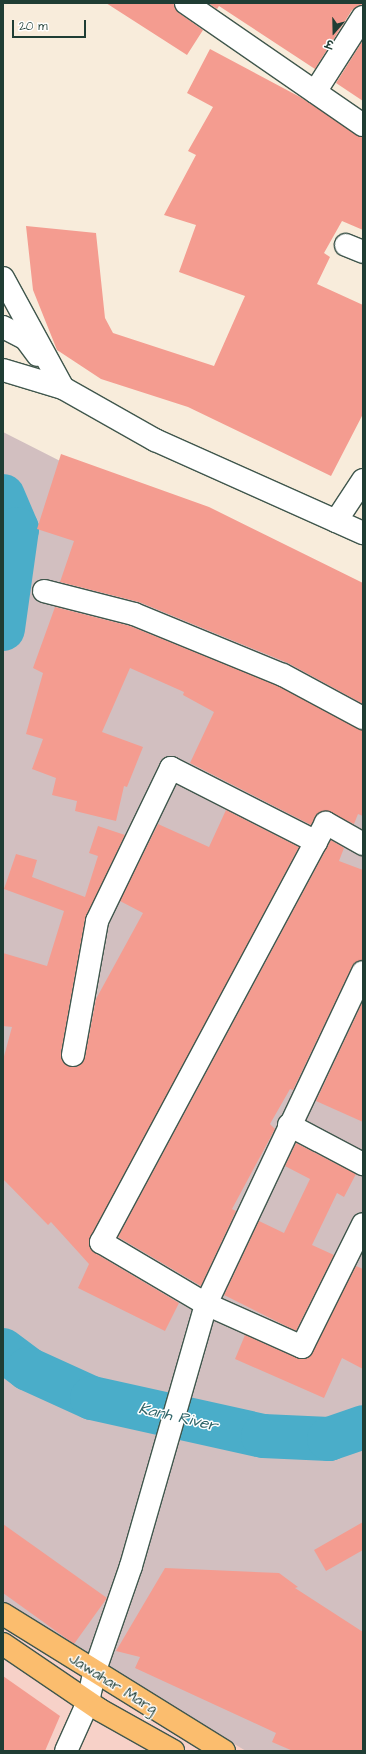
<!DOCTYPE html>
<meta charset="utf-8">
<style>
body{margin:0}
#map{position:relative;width:366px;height:1754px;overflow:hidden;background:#f8ecdb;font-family:"Architects Daughter","Playpen Sans Deva",sans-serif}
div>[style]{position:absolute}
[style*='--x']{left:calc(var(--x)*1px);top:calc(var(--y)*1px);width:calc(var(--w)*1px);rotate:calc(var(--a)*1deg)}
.built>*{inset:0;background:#f7d1c8}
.industrial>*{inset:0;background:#d2bfc0}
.river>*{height:44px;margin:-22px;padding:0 22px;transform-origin:22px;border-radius:22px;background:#4aadc9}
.building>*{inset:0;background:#f49c90}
.roads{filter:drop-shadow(1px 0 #40574d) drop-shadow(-1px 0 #40574d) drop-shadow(0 1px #40574d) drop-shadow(0 -1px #40574d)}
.minor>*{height:22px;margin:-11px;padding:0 11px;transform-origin:11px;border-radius:11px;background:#fff}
.major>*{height:22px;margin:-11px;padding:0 11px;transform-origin:11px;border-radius:11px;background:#fbbd6e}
span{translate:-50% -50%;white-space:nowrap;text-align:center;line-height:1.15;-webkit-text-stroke:3px #fff;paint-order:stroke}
.street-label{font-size:15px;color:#1f3d34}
.water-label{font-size:16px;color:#2e6468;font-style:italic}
.frame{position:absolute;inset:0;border:4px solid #1f3d34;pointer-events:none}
.north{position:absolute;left:314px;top:12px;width:40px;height:40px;-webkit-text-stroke:3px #fff;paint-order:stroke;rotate:200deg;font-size:11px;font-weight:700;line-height:16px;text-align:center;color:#1f3d34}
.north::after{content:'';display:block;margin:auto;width:14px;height:18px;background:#1f3d34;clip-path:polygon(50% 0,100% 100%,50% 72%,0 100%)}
.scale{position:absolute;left:12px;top:20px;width:74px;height:18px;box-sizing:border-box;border:2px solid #1f3d34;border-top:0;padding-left:5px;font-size:12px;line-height:14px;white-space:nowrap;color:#1f3d34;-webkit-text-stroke:3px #fff;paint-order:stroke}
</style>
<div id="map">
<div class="built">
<div style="clip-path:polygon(3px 1573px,272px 1751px,3px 1751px)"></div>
</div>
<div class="industrial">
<div style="clip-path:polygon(3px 432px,206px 535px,363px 607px,363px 1751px,246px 1751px,3px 1605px)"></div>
</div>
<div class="river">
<div style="--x:3;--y:496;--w:36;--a:67"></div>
<div style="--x:17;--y:529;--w:101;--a:98"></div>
<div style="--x:3;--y:1350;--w:31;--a:37"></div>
<div style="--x:28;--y:1369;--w:70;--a:24.4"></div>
<div style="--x:92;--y:1398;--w:175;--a:12.5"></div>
<div style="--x:263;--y:1436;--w:66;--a:2.6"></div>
<div style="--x:329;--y:1439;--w:36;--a:-19"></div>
</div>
<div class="building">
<div style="clip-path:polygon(106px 3px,174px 3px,179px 13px,203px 30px,187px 55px)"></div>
<div style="clip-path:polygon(208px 3px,363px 3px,363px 5px,352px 10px,315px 69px,219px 6px,217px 9px)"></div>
<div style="clip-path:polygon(363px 40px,363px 101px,336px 83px)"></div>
<div style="clip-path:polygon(210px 49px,300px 97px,363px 137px,363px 230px,342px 221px,324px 253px,330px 257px,317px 284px,363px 305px,363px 414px,331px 476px,188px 407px,101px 379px,57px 350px,33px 290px,26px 226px,96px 233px,105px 318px,113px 333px,214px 366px,245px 296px,179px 272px,196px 225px,164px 215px,196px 155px,188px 151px,213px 107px,187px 93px)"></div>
<div style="clip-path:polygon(61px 454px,209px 507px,363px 583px,363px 704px,288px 663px,139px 602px,60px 582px,74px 541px,37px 529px)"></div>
<div style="clip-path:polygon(55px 607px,130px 626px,278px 686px,363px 730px,363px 816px,358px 814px,354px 824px,325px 811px,319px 813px,311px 825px,190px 763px,214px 712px,183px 695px,184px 692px,130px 668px,102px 732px,143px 747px,127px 787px,124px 786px,116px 821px,75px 811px,77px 801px,52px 795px,56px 778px,32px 769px,43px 739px,26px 734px,43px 673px,33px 668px)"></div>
<div style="clip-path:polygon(226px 810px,299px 847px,89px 1242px,95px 1253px,179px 1303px,165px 1331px,78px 1288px,89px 1264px,51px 1222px,48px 1225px,3px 1179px,3px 1060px,12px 1027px,3px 1026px,3px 953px,47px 966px,64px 911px,4px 889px,16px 854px,37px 860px,32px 877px,85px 897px,98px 856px,89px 853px,98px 826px,125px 835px,85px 919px,61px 1053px,65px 1064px,77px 1067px,85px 1057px,96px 999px,143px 913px,120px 901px,158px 824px,209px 847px)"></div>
<div style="clip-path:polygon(331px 840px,344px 848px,339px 861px,363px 870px,363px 960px,352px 967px,293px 1090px,290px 1089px,270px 1124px,275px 1129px,232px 1209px,236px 1211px,201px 1286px,118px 1237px)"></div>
<div style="clip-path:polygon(363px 1001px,363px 1122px,316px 1101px)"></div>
<div style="clip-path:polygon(296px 1143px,356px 1174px,344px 1197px,337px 1193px,312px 1245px,334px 1255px,296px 1331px,224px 1295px,259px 1221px,284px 1233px,310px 1179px,285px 1166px)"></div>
<div style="clip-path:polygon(356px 1266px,363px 1269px,363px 1369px,342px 1358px,324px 1398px,235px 1359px,245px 1335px,297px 1358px,309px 1357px)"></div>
<div style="clip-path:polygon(363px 1522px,363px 1550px,326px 1571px,314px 1550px)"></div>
<div style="clip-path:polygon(3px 1524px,107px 1598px,74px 1644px,3px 1593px)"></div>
<div style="clip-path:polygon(165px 1568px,279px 1573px,298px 1587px,295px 1588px,363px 1632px,363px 1751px,293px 1751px,272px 1742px,276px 1733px,135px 1668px,140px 1657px,116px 1651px)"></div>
<div style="clip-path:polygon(3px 1676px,60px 1716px,45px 1751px,3px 1751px)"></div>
</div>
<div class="roads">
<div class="minor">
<div style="--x:186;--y:3;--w:215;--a:34.6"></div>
<div style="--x:315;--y:92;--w:89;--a:-57.4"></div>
<div style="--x:346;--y:245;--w:18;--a:22"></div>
<div style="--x:3;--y:278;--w:125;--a:61.4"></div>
<div style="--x:3;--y:327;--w:25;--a:27"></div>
<div style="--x:25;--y:338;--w:21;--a:53"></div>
<div style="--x:3;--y:370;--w:63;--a:16.7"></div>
<div style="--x:63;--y:388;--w:106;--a:29.5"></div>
<div style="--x:155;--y:440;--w:228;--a:24.1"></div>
<div style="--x:336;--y:521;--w:49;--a:-56.6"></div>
<div style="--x:44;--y:591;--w:93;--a:14.3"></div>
<div style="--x:134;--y:614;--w:161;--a:22.3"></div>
<div style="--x:283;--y:675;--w:91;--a:28.3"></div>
<div style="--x:363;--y:844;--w:43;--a:-150.4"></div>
<div style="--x:326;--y:823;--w:476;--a:118.2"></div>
<div style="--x:101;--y:1242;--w:122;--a:30.6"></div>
<div style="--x:206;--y:1304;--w:105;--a:24.1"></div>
<div style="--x:302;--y:1347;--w:137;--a:-63.6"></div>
<div style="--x:73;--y:1055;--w:136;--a:-79.8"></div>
<div style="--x:97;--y:921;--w:170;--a:-64.2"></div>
<div style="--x:171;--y:768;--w:163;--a:27"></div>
<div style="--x:289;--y:1125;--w:84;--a:27.8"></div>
<div style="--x:66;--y:1751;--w:54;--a:-65.8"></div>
<div style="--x:88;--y:1702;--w:30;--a:-78"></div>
<div style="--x:94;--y:1673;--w:113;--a:-70.9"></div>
<div style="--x:131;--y:1566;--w:273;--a:-74"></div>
<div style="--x:206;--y:1304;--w:367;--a:-64.7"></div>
</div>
<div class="major">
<div style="--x:3;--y:1614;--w:260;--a:31.8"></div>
<div style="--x:3;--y:1644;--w:117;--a:34.2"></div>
<div style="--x:100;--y:1710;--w:84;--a:29.3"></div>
</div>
</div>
<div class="street-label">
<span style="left:113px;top:1684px;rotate:32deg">Jawahar Marg</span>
</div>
<div class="water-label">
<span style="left:178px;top:1417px;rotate:13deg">Kanh River</span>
</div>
<div class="frame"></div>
<div class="north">उ</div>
<div class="scale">20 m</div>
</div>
